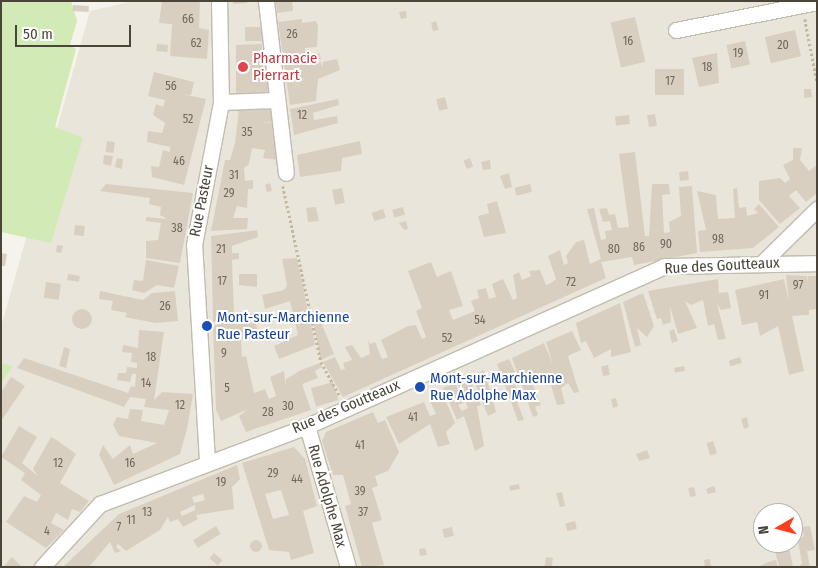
<!DOCTYPE html>
<style>
body{margin:0}
#map{position:relative;width:818px;height:568px;overflow:hidden;background:#f6f3ec;font-family:"Fira Sans Condensed",sans-serif}
div>[style]{position:absolute}
[style*='--x']{left:calc(var(--x)*1px);top:calc(var(--y)*1px);width:calc(var(--w)*1px);rotate:calc(var(--a)*1deg)}
.residential>*{inset:0;background:#eae5da}
.green>*{inset:0;background:#d2eab5}
.building>*{inset:0;background:#d8cfc1;transform-origin:0 0}
.round{border-radius:50%}
.path>*{height:2.5px;margin-top:-1.25px;transform-origin:0;background:repeating-linear-gradient(90deg,#c4b79f 0 2.5px,transparent 0 5px)}
.roads{filter:drop-shadow(1px 0 #c2bbae) drop-shadow(-1px 0 #c2bbae) drop-shadow(0 1px #c2bbae) drop-shadow(0 -1px #c2bbae)}
.minor>*{height:15px;margin:-7.5px;padding:0 7.5px;transform-origin:7.5px;border-radius:7.5px;background:#fff}
.dots>*{width:14px;height:14px;translate:-50% -50%;box-sizing:border-box;border:2px solid #fff;border-radius:50%}
span{translate:-50% -50%;white-space:nowrap;text-align:center;line-height:1.15;-webkit-text-stroke:4px #fff;paint-order:stroke}
.number-label{font-size:12px;color:#6e675b}
.number-label span{-webkit-text-stroke-width:0}
.health-label{font-size:15px;color:#be3a42}
.left{translate:0 -50%;text-align:left}
.street-label{font-size:15px;color:#4b4439}
.transit-label{font-size:15px;color:#164399}
.frame{position:absolute;inset:0;border:2px solid #4b4439;pointer-events:none}
.north{position:absolute;left:753px;top:503px;width:50px;height:50px;box-sizing:border-box;background:#fff;border:1px solid #b7b4b0;border-radius:50%;rotate:262deg;font-size:14px;font-weight:700;line-height:20px;text-align:center;color:#4b4439}
.north::after{content:'';display:block;margin:auto;width:18px;height:22px;background:#fc3f1d;clip-path:polygon(50% 0,100% 100%,50% 72%,0 100%)}
.scale{position:absolute;left:15px;top:25px;width:116px;height:22px;box-sizing:border-box;border:2px solid #4b4439;border-top:0;padding-left:6px;font-size:15px;line-height:18px;white-space:nowrap;color:#4b4439;-webkit-text-stroke:4px #fff;paint-order:stroke}
</style>
<div id="map">
<div class="residential">
<div style="clip-path:polygon(evenodd,134px 1px,817px 1px,817px 567px,1px 567px,1px 327px,90px 11px,134px 1px,763px 513px,793px 513px,793px 543px,763px 543px,763px 513px)"></div>
</div>
<div class="green">
<div style="clip-path:polygon(1px 1px,71px 1px,77px 21px,70px 45px,76px 49px,55px 127px,83px 138px,51px 243px,1px 232px)"></div>
<div style="clip-path:polygon(1px 363px,13px 366px,1px 383px)"></div>
</div>
<div class="building">
<div style="clip-path:polygon(162px 1px,200px 1px,199px 28px,209px 30px,207px 59px,170px 56px,172px 24px,159px 23px)"></div>
<div style="clip-path:polygon(233px 1px,247px 1px,247px 3px,233px 4px)"></div>
<div style="clip-path:polygon(276px 1px,292px 1px,293px 11px,277px 13px)"></div>
<div style="left:73px;top:5px;width:16px;height:6px;rotate:4deg"></div>
<div style="clip-path:polygon(406px 11px,407px 18px,401px 19px,399px 12px)"></div>
<div style="left:635px;top:17px;width:46px;height:25px;rotate:77deg"></div>
<div style="clip-path:polygon(302px 19px,302px 23px,316px 21px,318px 26px,317px 47px,305px 48px,306px 55px,319px 53px,321px 59px,308px 65px,321px 62px,322px 68px,323px 62px,337px 59px,340px 70px,318px 79px,316px 101px,290px 105px,278px 22px)"></div>
<div style="clip-path:polygon(436px 21px,439px 30px,433px 31px,431px 23px)"></div>
<div style="left:245px;top:27px;width:17px;height:14px"></div>
<div style="left:795px;top:30px;width:27px;height:31px;rotate:77deg"></div>
<div style="left:745px;top:41px;width:24px;height:19px;rotate:78deg"></div>
<div style="left:157px;top:44px;width:11px;height:7px;rotate:5deg"></div>
<div style="clip-path:polygon(262px 44px,263px 78px,268px 77px,270px 92px,236px 94px,236px 45px)"></div>
<div style="clip-path:polygon(717px 53px,719px 83px,699px 87px,692px 58px)"></div>
<div style="left:655px;top:69px;width:29px;height:26px"></div>
<div style="clip-path:polygon(154px 72px,194px 82px,191px 95px,182px 94px,206px 99px,184px 185px,152px 177px,151px 166px,159px 167px,163px 150px,170px 152px,170px 147px,147px 142px,148px 131px,162px 133px,165px 123px,153px 115px,156px 104px,163px 107px,165px 100px,148px 96px)"></div>
<div style="clip-path:polygon(804px 89px,811px 89px,812px 97px,804px 98px)"></div>
<div style="left:445px;top:97px;width:12px;height:9px;rotate:76deg"></div>
<div style="clip-path:polygon(338px 99px,339px 105px,313px 113px,314px 120px,337px 116px,338px 123px,294px 135px,290px 109px)"></div>
<div style="clip-path:polygon(239px 109px,272px 110px,273px 121px,260px 123px,274px 122px,278px 160px,263px 158px,265px 150px,252px 148px,249px 164px,244px 168px,245px 181px,253px 180px,253px 189px,248px 189px,247px 208px,237px 206px,233px 218px,248px 218px,247px 229px,211px 231px,225px 160px,230px 160px,235px 143px)"></div>
<div style="left:655px;top:114px;width:12px;height:8px;rotate:81deg"></div>
<div style="left:629px;top:115px;width:9px;height:14px;rotate:84deg"></div>
<div style="left:107px;top:141px;width:8px;height:11px;rotate:7deg"></div>
<div style="clip-path:polygon(360px 141px,362px 154px,342px 158px,341px 171px,300px 177px,297px 155px)"></div>
<div style="clip-path:polygon(793px 148px,802px 148px,800px 160px,809px 171px,817px 165px,817px 193px,806px 202px,796px 190px,789px 196px,800px 208px,780px 224px,759px 200px,759px 181px,780px 178px,785px 183px,790px 179px,783px 165px,793px 160px)"></div>
<div style="clip-path:polygon(635px 152px,645px 236px,649px 236px,652px 184px,669px 184px,670px 194px,662px 195px,664px 233px,670px 232px,669px 222px,681px 216px,679px 187px,692px 186px,697px 253px,634px 265px,632px 257px,601px 262px,606px 278px,343px 397px,323px 362px,335px 357px,341px 370px,345px 369px,343px 363px,352px 360px,345px 347px,352px 345px,361px 358px,370px 354px,368px 340px,370px 344px,375px 342px,382px 359px,388px 357px,381px 340px,408px 326px,416px 325px,422px 339px,426px 337px,416px 311px,422px 308px,408px 271px,431px 262px,437px 277px,451px 271px,463px 306px,449px 310px,453px 320px,475px 311px,471px 301px,479px 298px,477px 290px,486px 288px,489px 299px,496px 297px,492px 284px,503px 279px,513px 300px,517px 298px,513px 275px,519px 272px,522px 280px,531px 276px,529px 271px,540px 270px,546px 285px,551px 283px,556px 279px,548px 256px,560px 250px,564px 265px,568px 263px,566px 256px,576px 242px,584px 240px,590px 264px,601px 259px,587px 209px,594px 208px,601px 240px,606px 239px,605px 231px,612px 230px,610px 221px,603px 222px,599px 209px,607px 208px,609px 215px,615px 214px,618px 228px,629px 227px,619px 154px)"></div>
<div style="clip-path:polygon(104px 155px,113px 156px,111px 166px,103px 164px)"></div>
<div style="clip-path:polygon(117px 158px,123px 159px,122px 169px,115px 167px)"></div>
<div style="left:470px;top:158px;width:9px;height:7px;rotate:69deg"></div>
<div style="clip-path:polygon(490px 160px,491px 169px,483px 170px,481px 162px)"></div>
<div style="left:688px;top:171px;width:9px;height:9px;rotate:84deg"></div>
<div style="clip-path:polygon(509px 173px,512px 187px,505px 189px,500px 176px)"></div>
<div style="clip-path:polygon(270px 183px,272px 191px,267px 192px,265px 185px)"></div>
<div style="clip-path:polygon(106px 184px,193px 193px,180px 263px,146px 258px,146px 241px,158px 240px,161px 223px,146px 221px,146px 217px,167px 219px,160px 215px,161px 207px,149px 204px,150px 198px,100px 191px)"></div>
<div style="left:530px;top:184px;width:8px;height:16px;rotate:76deg"></div>
<div style="left:342px;top:188px;width:15px;height:10px;rotate:79deg"></div>
<div style="clip-path:polygon(737px 188px,739px 208px,746px 207px,747px 216px,758px 213px,754px 209px,759px 204px,779px 227px,753px 248px,700px 252px,698px 231px,706px 230px,697px 191px,716px 195px,718px 219px,735px 218px,733px 189px)"></div>
<div style="clip-path:polygon(497px 201px,506px 233px,484px 237px,478px 216px,489px 213px,487px 204px)"></div>
<div style="clip-path:polygon(316px 207px,319px 221px,308px 222px,306px 208px)"></div>
<div style="left:403px;top:207px;width:8px;height:11px;rotate:76deg"></div>
<div style="left:383px;top:209px;width:9px;height:12px;rotate:72deg"></div>
<div style="clip-path:polygon(406px 221px,408px 229px,404px 230px,399px 223px)"></div>
<div style="left:75px;top:225px;width:10px;height:10px;rotate:6deg"></div>
<div style="clip-path:polygon(257px 230px,258px 237px,232px 246px,232px 253px,239px 253px,239px 259px,232px 260px,234px 313px,213px 322px,211px 236px)"></div>
<div style="clip-path:polygon(57px 245px,63px 246px,61px 253px,56px 252px)"></div>
<div style="clip-path:polygon(1px 253px,7px 254px,5px 266px,1px 266px)"></div>
<div style="clip-path:polygon(297px 258px,315px 345px,279px 359px,274px 346px,298px 335px,290px 301px,265px 309px,262px 295px,284px 290px,287px 285px,282px 259px)"></div>
<div style="clip-path:polygon(146px 260px,179px 266px,174px 288px,157px 285px,144px 293px,132px 290px,134px 280px,143px 281px)"></div>
<div style="left:68px;top:274px;width:12px;height:6px;rotate:9deg"></div>
<div style="clip-path:polygon(239px 274px,257px 274px,257px 287px,239px 285px)"></div>
<div style="clip-path:polygon(786px 275px,807px 276px,808px 282px,808px 276px,817px 276px,817px 309px,809px 310px,809px 315px,792px 316px,804px 371px,789px 375px,778px 326px,760px 336px,757px 322px,742px 325px,735px 290px,784px 279px,789px 302px)"></div>
<div style="clip-path:polygon(718px 279px,719px 293px,728px 292px,731px 308px,721px 310px,717px 304px,726px 339px,718px 340px,714px 324px,708px 326px,703px 300px,691px 305px,685px 301px,697px 328px,678px 334px,670px 306px,671px 322px,663px 325px,661px 318px,657px 319px,648px 291px)"></div>
<div style="left:46px;top:282px;width:15px;height:16px;rotate:8deg"></div>
<div style="clip-path:polygon(100px 291px,143px 300px,152px 293px,175px 291px,178px 321px,155px 323px,125px 317px,127px 313px,111px 310px,113px 301px,99px 299px)"></div>
<div style="clip-path:polygon(643px 293px,654px 326px,647px 337px,637px 328px,641px 345px,635px 347px,623px 302px)"></div>
<div style="clip-path:polygon(620px 303px,631px 352px,611px 357px,611px 349px,594px 358px,586px 341px,581px 343px,576px 323px)"></div>
<div class="round" style="left:72px;top:309px;width:20px;height:20px"></div>
<div style="clip-path:polygon(253px 313px,259px 334px,241px 340px,242px 357px,246px 356px,254px 393px,265px 389px,269px 399px,276px 396px,270px 377px,284px 371px,286px 387px,286px 379px,301px 370px,320px 363px,322px 367px,315px 371px,318px 378px,302px 384px,311px 410px,246px 432px,239px 416px,248px 409px,221px 421px,216px 410px,213px 326px)"></div>
<div style="clip-path:polygon(318px 315px,334px 354px,321px 360px,312px 316px)"></div>
<div style="clip-path:polygon(674px 329px,678px 341px,672px 343px,669px 331px)"></div>
<div style="clip-path:polygon(139px 330px,164px 332px,154px 400px,162px 392px,193px 394px,187px 429px,180px 454px,114px 485px,99px 455px,103px 445px,113px 459px,130px 445px,133px 454px,157px 443px,119px 436px,113px 425px,117px 417px,128px 419px,130px 409px,143px 410px,141px 421px,164px 425px,169px 410px,144px 407px,146px 399px,130px 397px,124px 407px,17px 368px,24px 358px,128px 393px,131px 386px,135px 387px,136px 374px,132px 374px,130px 382px,117px 380px,118px 373px,126px 373px,127px 367px,137px 368px,137px 363px,131px 362px,132px 353px,122px 352px,123px 345px,138px 348px)"></div>
<div style="clip-path:polygon(572px 331px,581px 350px,568px 356px,579px 392px,574px 393px,568px 383px,561px 388px,565px 404px,557px 405px,549px 379px,539px 383px,532px 371px,528px 373px,541px 405px,535px 407px,538px 415px,533px 417px,512px 358px,544px 343px,553px 365px,546px 342px)"></div>
<div style="clip-path:polygon(64px 347px,70px 349px,66px 368px,59px 366px)"></div>
<div style="left:740px;top:357px;width:6px;height:12px;rotate:72deg"></div>
<div style="clip-path:polygon(509px 359px,518px 378px,514px 381px,519px 394px,515px 396px,524px 420px,518px 421px,497px 364px)"></div>
<div style="left:608px;top:365px;width:10px;height:7px;rotate:79deg"></div>
<div style="left:684px;top:366px;width:5px;height:10px;rotate:79deg"></div>
<div style="clip-path:polygon(484px 370px,496px 412px,488px 416px,472px 376px)"></div>
<div style="clip-path:polygon(11px 377px,25px 386px,1px 421px,1px 392px)"></div>
<div style="clip-path:polygon(469px 377px,481px 405px,477px 406px,484px 446px,475px 451px,464px 416px,457px 420px,443px 388px,455px 383px,464px 403px,458px 405px,462px 411px,468px 408px,457px 382px)"></div>
<div style="left:333px;top:382px;width:19px;height:23px;rotate:74deg"></div>
<div style="clip-path:polygon(442px 392px,455px 423px,446px 432px,450px 444px,438px 447px,430px 424px,399px 444px,386px 417px,424px 402px,430px 416px,436px 414px,429px 399px)"></div>
<div style="clip-path:polygon(616px 398px,618px 406px,613px 408px,611px 399px)"></div>
<div style="clip-path:polygon(373px 412px,378px 423px,385px 420px,399px 452px,388px 471px,375px 476px,378px 486px,372px 488px,382px 520px,372px 523px,384px 565px,362px 567px,345px 506px,351px 504px,343px 475px,333px 475px,322px 441px,326px 432px)"></div>
<div style="clip-path:polygon(747px 417px,749px 427px,744px 429px,741px 419px)"></div>
<div style="clip-path:polygon(19px 426px,37px 437px,22px 463px,38px 476px,33px 469px,51px 437px,58px 441px,76px 454px,60px 483px,89px 501px,80px 512px,72px 509px,68px 520px,56px 513px,51px 523px,64px 530px,46px 548px,6px 522px,24px 496px,37px 502px,41px 495px,21px 480px,25px 473px,1px 457px)"></div>
<div style="left:713px;top:441px;width:13px;height:7px;rotate:72deg"></div>
<div style="clip-path:polygon(evenodd,294px 447px,305px 459px,317px 506px,303px 511px,314px 553px,291px 560px,289px 552px,269px 550px,242px 463px,294px 447px,281px 490px,289px 515px,273px 519px,265px 494px,281px 490px)"></div>
<div style="clip-path:polygon(647px 450px,650px 458px,639px 461px,636px 454px)"></div>
<div style="clip-path:polygon(evenodd,237px 465px,240px 479px,232px 487px,234px 509px,196px 515px,198px 519px,183px 527px,178px 519px,170px 522px,168px 517px,160px 530px,126px 551px,118px 544px,116px 547px,121px 551px,115px 553px,110px 542px,89px 567px,63px 567px,119px 514px,237px 465px,203px 494px,205px 500px,194px 503px,192px 497px,203px 494px,237px 465px,195px 505px,195px 510px,182px 516px,180px 512px,195px 505px)"></div>
<div style="left:519px;top:484px;width:5px;height:10px;rotate:79deg"></div>
<div style="clip-path:polygon(714px 486px,716px 492px,708px 494px,706px 489px)"></div>
<div style="left:694px;top:487px;width:9px;height:6px;rotate:77deg"></div>
<div style="clip-path:polygon(562px 492px,565px 506px,560px 507px,556px 493px)"></div>
<div style="left:575px;top:521px;width:8px;height:10px;rotate:76deg"></div>
<div style="left:216px;top:526px;width:9px;height:27px;rotate:58deg"></div>
<div style="clip-path:polygon(810px 526px,815px 550px,807px 551px,810px 567px,799px 567px,802px 563px,798px 541px,804px 536px,802px 527px)"></div>
<div style="left:452px;top:527px;width:9px;height:10px;rotate:77deg"></div>
<div class="round" style="left:250px;top:540px;width:12px;height:12px"></div>
<div style="clip-path:polygon(788px 543px,793px 567px,779px 566px,773px 544px)"></div>
<div style="clip-path:polygon(425px 548px,427px 555px,420px 556px,419px 549px)"></div>
<div style="left:214px;top:553px;width:11px;height:7px;rotate:41deg"></div>
<div style="clip-path:polygon(12px 557px,22px 567px,3px 567px)"></div>
<div style="left:546px;top:557px;width:7px;height:10px;rotate:8deg"></div>
<div style="clip-path:polygon(710px 559px,711px 567px,705px 567px,704px 560px)"></div>
<div style="clip-path:polygon(776px 560px,778px 567px,759px 567px,768px 562px)"></div>
</div>
<div class="path">
<div style="--x:805;--y:19;--w:64;--a:79.2"></div>
<div style="--x:283;--y:186;--w:180;--a:77.8"></div>
<div style="--x:321;--y:362;--w:39;--a:61"></div>
</div>
<div class="roads">
<div class="minor">
<div style="--x:266;--y:1;--w:173;--a:83.4"></div>
<div style="--x:676;--y:30;--w:144;--a:-11.2"></div>
<div style="--x:221;--y:102;--w:55;--a:-2.1"></div>
<div style="--x:763;--y:262;--w:76;--a:-44.5"></div>
<div style="--x:307;--y:426;--w:147;--a:73.8"></div>
<div style="--x:207;--y:461;--w:216;--a:-93.4"></div>
<div style="--x:194;--y:245;--w:146;--a:-79.3"></div>
<div style="--x:221;--y:102;--w:101;--a:-91.1"></div>
<div style="--x:42;--y:567;--w:86;--a:-47.4"></div>
<div style="--x:100;--y:504;--w:221;--a:-20.6"></div>
<div style="--x:307;--y:426;--w:391;--a:-24.1"></div>
<div style="--x:664;--y:266;--w:153;--a:-1.1"></div>
</div>
</div>
<div class="dots">
<div style="left:243px;top:67px;background:#e0444e"></div>
<div style="left:207px;top:326px;background:#1a4fb4"></div>
<div style="left:420px;top:387px;background:#1a4fb4"></div>
</div>
<div class="number-label">
<span style="left:188px;top:20px">66</span>
<span style="left:292px;top:35px">26</span>
<span style="left:628px;top:42px">16</span>
<span style="left:196px;top:44px">62</span>
<span style="left:783px;top:46px">20</span>
<span style="left:738px;top:54px">19</span>
<span style="left:707px;top:68px">18</span>
<span style="left:670px;top:82px">17</span>
<span style="left:171px;top:87px">56</span>
<span style="left:302px;top:116px">12</span>
<span style="left:188px;top:120px">52</span>
<span style="left:247px;top:133px">35</span>
<span style="left:179px;top:162px">46</span>
<span style="left:234px;top:176px">31</span>
<span style="left:229px;top:194px">29</span>
<span style="left:177px;top:229px">38</span>
<span style="left:718px;top:240px">98</span>
<span style="left:666px;top:245px">90</span>
<span style="left:639px;top:248px">86</span>
<span style="left:221px;top:250px">21</span>
<span style="left:614px;top:250px">80</span>
<span style="left:222px;top:282px">17</span>
<span style="left:571px;top:283px">72</span>
<span style="left:798px;top:286px">97</span>
<span style="left:764px;top:296px">91</span>
<span style="left:165px;top:307px">26</span>
<span style="left:480px;top:321px">54</span>
<span style="left:447px;top:339px">52</span>
<span style="left:224px;top:354px">9</span>
<span style="left:151px;top:358px">18</span>
<span style="left:146px;top:384px">14</span>
<span style="left:227px;top:389px">5</span>
<span style="left:180px;top:406px">12</span>
<span style="left:288px;top:407px">30</span>
<span style="left:268px;top:413px">28</span>
<span style="left:413px;top:418px">41</span>
<span style="left:360px;top:446px">41</span>
<span style="left:58px;top:464px">12</span>
<span style="left:130px;top:464px">16</span>
<span style="left:273px;top:474px">29</span>
<span style="left:297px;top:480px">44</span>
<span style="left:221px;top:483px">19</span>
<span style="left:360px;top:492px">39</span>
<span style="left:147px;top:513px">13</span>
<span style="left:363px;top:513px">37</span>
<span style="left:131px;top:521px">11</span>
<span style="left:119px;top:528px">7</span>
<span style="left:47px;top:532px">4</span>
</div>
<div class="health-label">
<span class="left" style="left:253px;top:67px">Pharmacie<br>Pierrart</span>
</div>
<div class="street-label">
<span style="left:202px;top:201px;rotate:-79deg">Rue Pasteur</span>
<span style="left:722px;top:266px;rotate:-3deg">Rue des Goutteaux</span>
<span style="left:346px;top:407px;rotate:-23deg">Rue des Goutteaux</span>
<span style="left:327px;top:496px;rotate:74deg">Rue Adolphe Max</span>
</div>
<div class="transit-label">
<span class="left" style="left:217px;top:326px">Mont-sur-Marchienne<br>Rue Pasteur</span>
<span class="left" style="left:430px;top:387px">Mont-sur-Marchienne<br>Rue Adolphe Max</span>
</div>
<div class="frame"></div>
<div class="north">N</div>
<div class="scale">50 m</div>
</div>
